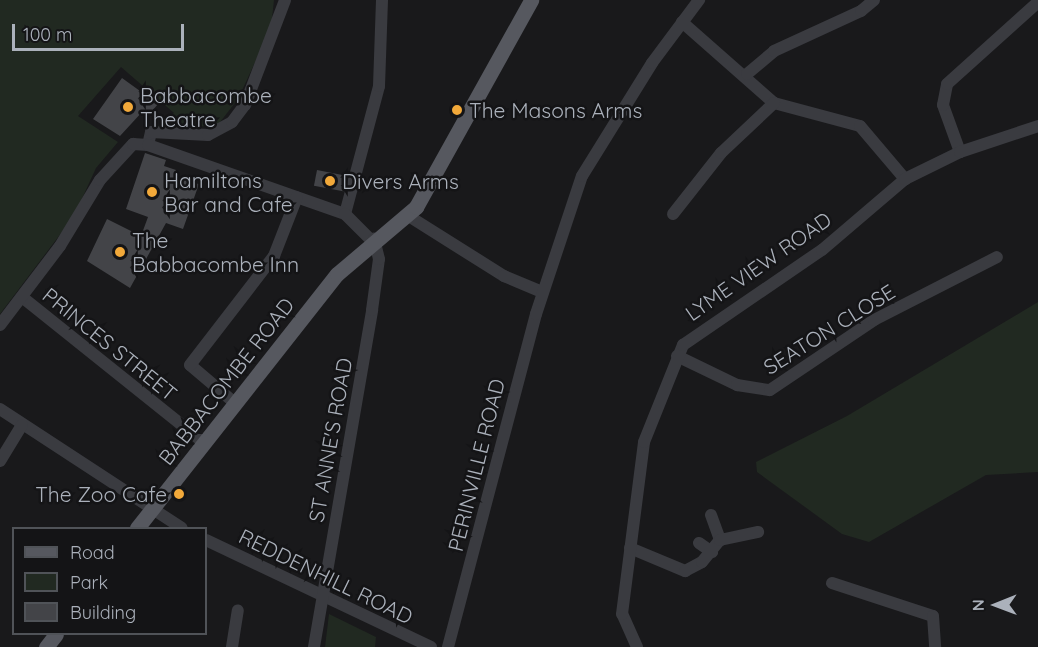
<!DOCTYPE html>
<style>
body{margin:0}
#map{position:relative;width:1038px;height:647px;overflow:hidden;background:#19191b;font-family:Quicksand,sans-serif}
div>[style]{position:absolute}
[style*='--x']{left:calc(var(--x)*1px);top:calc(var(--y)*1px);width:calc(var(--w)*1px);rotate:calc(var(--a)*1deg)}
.green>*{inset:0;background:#212921}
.building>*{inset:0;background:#434448;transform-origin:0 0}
.minor>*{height:12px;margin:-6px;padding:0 6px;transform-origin:6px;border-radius:6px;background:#3a3b40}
.major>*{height:15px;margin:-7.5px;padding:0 7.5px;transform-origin:7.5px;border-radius:7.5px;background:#56585f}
.dots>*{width:16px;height:16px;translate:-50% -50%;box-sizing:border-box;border:3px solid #141416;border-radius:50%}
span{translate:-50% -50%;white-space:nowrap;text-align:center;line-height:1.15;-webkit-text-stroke:5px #141416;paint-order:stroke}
.poi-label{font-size:21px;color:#abb1bb}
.left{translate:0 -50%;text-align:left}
.right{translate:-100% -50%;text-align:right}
.street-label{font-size:21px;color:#abb1bb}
.legend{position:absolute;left:12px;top:527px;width:195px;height:108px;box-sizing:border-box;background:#141416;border:2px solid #505358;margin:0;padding:8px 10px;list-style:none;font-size:18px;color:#abb1bb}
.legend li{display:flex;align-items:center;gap:12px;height:30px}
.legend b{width:30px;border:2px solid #505358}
.north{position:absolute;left:966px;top:575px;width:60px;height:60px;-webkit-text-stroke:4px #141416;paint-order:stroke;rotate:269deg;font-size:16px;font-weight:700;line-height:24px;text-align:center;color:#abb1bb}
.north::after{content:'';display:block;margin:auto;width:21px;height:27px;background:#abb1bb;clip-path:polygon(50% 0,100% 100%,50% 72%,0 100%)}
.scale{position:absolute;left:12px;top:24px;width:172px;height:27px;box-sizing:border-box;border:3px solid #abb1bb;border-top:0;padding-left:8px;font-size:18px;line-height:21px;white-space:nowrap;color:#abb1bb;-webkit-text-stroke:4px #141416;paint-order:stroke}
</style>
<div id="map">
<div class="green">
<div style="clip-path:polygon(0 0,274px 0,271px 28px,238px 99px,217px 126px,157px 127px,174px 113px,121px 67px,78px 116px,118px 142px,96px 168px,74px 216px,0 314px)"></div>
<div style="clip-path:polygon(1038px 302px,1038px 472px,986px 475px,869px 542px,842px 534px,757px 472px,756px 462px,847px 416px)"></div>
<div style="clip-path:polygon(329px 614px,376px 637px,375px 647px,325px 647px)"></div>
</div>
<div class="building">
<div style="clip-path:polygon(122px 78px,158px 104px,147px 117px,143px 111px,120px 136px,93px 119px)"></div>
<div style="clip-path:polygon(145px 153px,166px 160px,164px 166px,176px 170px,174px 176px,199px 184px,183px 229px,166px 223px,130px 288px,87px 261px,107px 219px,141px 236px,148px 217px,126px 209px)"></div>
<div style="left:317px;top:170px;width:31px;height:16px;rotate:11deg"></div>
</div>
<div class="minor">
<div style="--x:682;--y:22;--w:123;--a:41.4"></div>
<div style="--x:774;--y:103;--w:89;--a:15"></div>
<div style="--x:860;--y:126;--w:70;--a:49.7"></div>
<div style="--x:747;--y:74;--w:35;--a:-40"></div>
<div style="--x:774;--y:51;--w:96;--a:-24.7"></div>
<div style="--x:861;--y:11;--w:17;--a:-40"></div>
<div style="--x:148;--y:145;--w:13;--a:-77"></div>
<div style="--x:151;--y:132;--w:57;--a:3"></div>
<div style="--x:208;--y:135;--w:27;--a:-28"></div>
<div style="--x:232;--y:122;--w:21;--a:-53"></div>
<div style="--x:245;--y:105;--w:112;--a:-69.1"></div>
<div style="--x:960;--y:152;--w:50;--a:-109.9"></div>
<div style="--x:943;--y:105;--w:21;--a:-79"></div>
<div style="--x:947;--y:84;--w:122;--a:-42"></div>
<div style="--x:345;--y:214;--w:132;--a:-75.1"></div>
<div style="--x:379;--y:86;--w:86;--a:-88"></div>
<div style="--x:673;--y:214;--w:78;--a:-51.8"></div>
<div style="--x:721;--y:153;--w:73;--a:-43.3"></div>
<div style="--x:407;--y:215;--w:115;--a:32.2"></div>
<div style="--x:504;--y:276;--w:41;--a:22.8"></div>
<div style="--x:22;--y:297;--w:232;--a:38.7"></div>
<div style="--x:0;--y:325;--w:99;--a:-52.8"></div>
<div style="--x:60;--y:246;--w:77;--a:-58.8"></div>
<div style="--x:100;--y:180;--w:49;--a:-47.5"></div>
<div style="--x:133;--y:144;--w:15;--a:4"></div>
<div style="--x:148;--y:145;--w:209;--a:19.3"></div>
<div style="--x:345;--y:214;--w:38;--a:45"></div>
<div style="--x:677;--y:356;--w:67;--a:25.8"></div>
<div style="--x:737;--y:385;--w:33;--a:9"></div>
<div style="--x:770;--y:390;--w:125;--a:-33.9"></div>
<div style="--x:874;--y:320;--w:138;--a:-27.1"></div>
<div style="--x:236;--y:404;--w:60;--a:-139.7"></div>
<div style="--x:190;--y:365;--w:138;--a:-52.4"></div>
<div style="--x:274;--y:256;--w:63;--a:-68.7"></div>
<div style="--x:0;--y:409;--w:217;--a:33.2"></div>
<div style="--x:0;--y:461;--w:42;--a:-58.6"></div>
<div style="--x:711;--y:515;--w:27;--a:70"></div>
<div style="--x:206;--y:540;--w:249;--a:25.4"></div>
<div style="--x:699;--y:543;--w:16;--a:35"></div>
<div style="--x:630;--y:548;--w:60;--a:22.7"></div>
<div style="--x:685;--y:571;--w:19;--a:-28"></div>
<div style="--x:702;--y:562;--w:28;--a:-51"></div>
<div style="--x:720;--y:540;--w:39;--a:-12"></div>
<div style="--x:832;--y:583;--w:106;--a:18.1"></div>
<div style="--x:933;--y:616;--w:31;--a:86"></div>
<div style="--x:232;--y:647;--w:37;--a:-81"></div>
<div style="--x:314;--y:647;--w:342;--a:-80.2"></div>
<div style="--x:372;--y:310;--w:51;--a:-82.2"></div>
<div style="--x:379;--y:259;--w:21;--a:-104"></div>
<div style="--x:448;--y:647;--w:344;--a:-75.2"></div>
<div style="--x:536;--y:314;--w:145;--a:-71.6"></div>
<div style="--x:582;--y:176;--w:133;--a:-58.2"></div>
<div style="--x:652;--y:63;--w:79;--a:-53.3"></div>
<div style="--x:637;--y:647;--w:36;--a:-114"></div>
<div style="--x:622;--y:614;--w:173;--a:-82.7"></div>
<div style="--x:644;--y:442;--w:105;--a:-68.1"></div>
<div style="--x:683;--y:345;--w:168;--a:-34.4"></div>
<div style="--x:822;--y:250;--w:109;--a:-40.5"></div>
<div style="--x:905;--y:179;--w:61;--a:-26.1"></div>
<div style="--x:960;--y:152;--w:82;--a:-18.4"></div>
</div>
<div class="major">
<div style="--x:137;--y:528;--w:323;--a:-51.8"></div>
<div style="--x:337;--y:274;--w:104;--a:-40.3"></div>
<div style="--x:416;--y:207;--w:237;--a:-60.9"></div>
<div style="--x:46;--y:647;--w:16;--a:-52"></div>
</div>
<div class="dots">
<div style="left:128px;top:107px;background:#f2a93a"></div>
<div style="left:457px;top:110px;background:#f2a93a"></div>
<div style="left:330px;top:181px;background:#f2a93a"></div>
<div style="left:152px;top:192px;background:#f2a93a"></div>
<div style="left:120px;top:252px;background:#f2a93a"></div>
<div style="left:179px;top:494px;background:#f2a93a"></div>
</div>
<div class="poi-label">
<span class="left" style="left:140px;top:107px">Babbacombe<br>Theatre</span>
<span class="left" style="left:469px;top:110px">The Masons Arms</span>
<span class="left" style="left:164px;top:192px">Hamiltons<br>Bar and Cafe</span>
<span class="left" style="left:342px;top:181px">Divers Arms</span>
<span class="left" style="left:132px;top:252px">The<br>Babbacombe Inn</span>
<span class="right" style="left:167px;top:494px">The Zoo Cafe</span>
</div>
<div class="street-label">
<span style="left:758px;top:266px;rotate:-35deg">LYME VIEW ROAD</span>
<span style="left:829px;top:329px;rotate:-32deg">SEATON CLOSE</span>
<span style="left:110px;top:344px;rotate:39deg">PRINCES STREET</span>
<span style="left:226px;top:381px;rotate:-52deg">BABBACOMBE ROAD</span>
<span style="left:330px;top:440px;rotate:-80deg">ST ANNE'S ROAD</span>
<span style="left:476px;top:465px;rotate:-76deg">PERINVILLE ROAD</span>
<span style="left:326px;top:576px;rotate:26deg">REDDENHILL ROAD</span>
</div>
<ul class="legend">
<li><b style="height:8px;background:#56585f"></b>Road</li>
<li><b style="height:16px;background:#212921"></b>Park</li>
<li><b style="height:16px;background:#434448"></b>Building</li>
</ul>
<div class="north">N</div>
<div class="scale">100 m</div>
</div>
